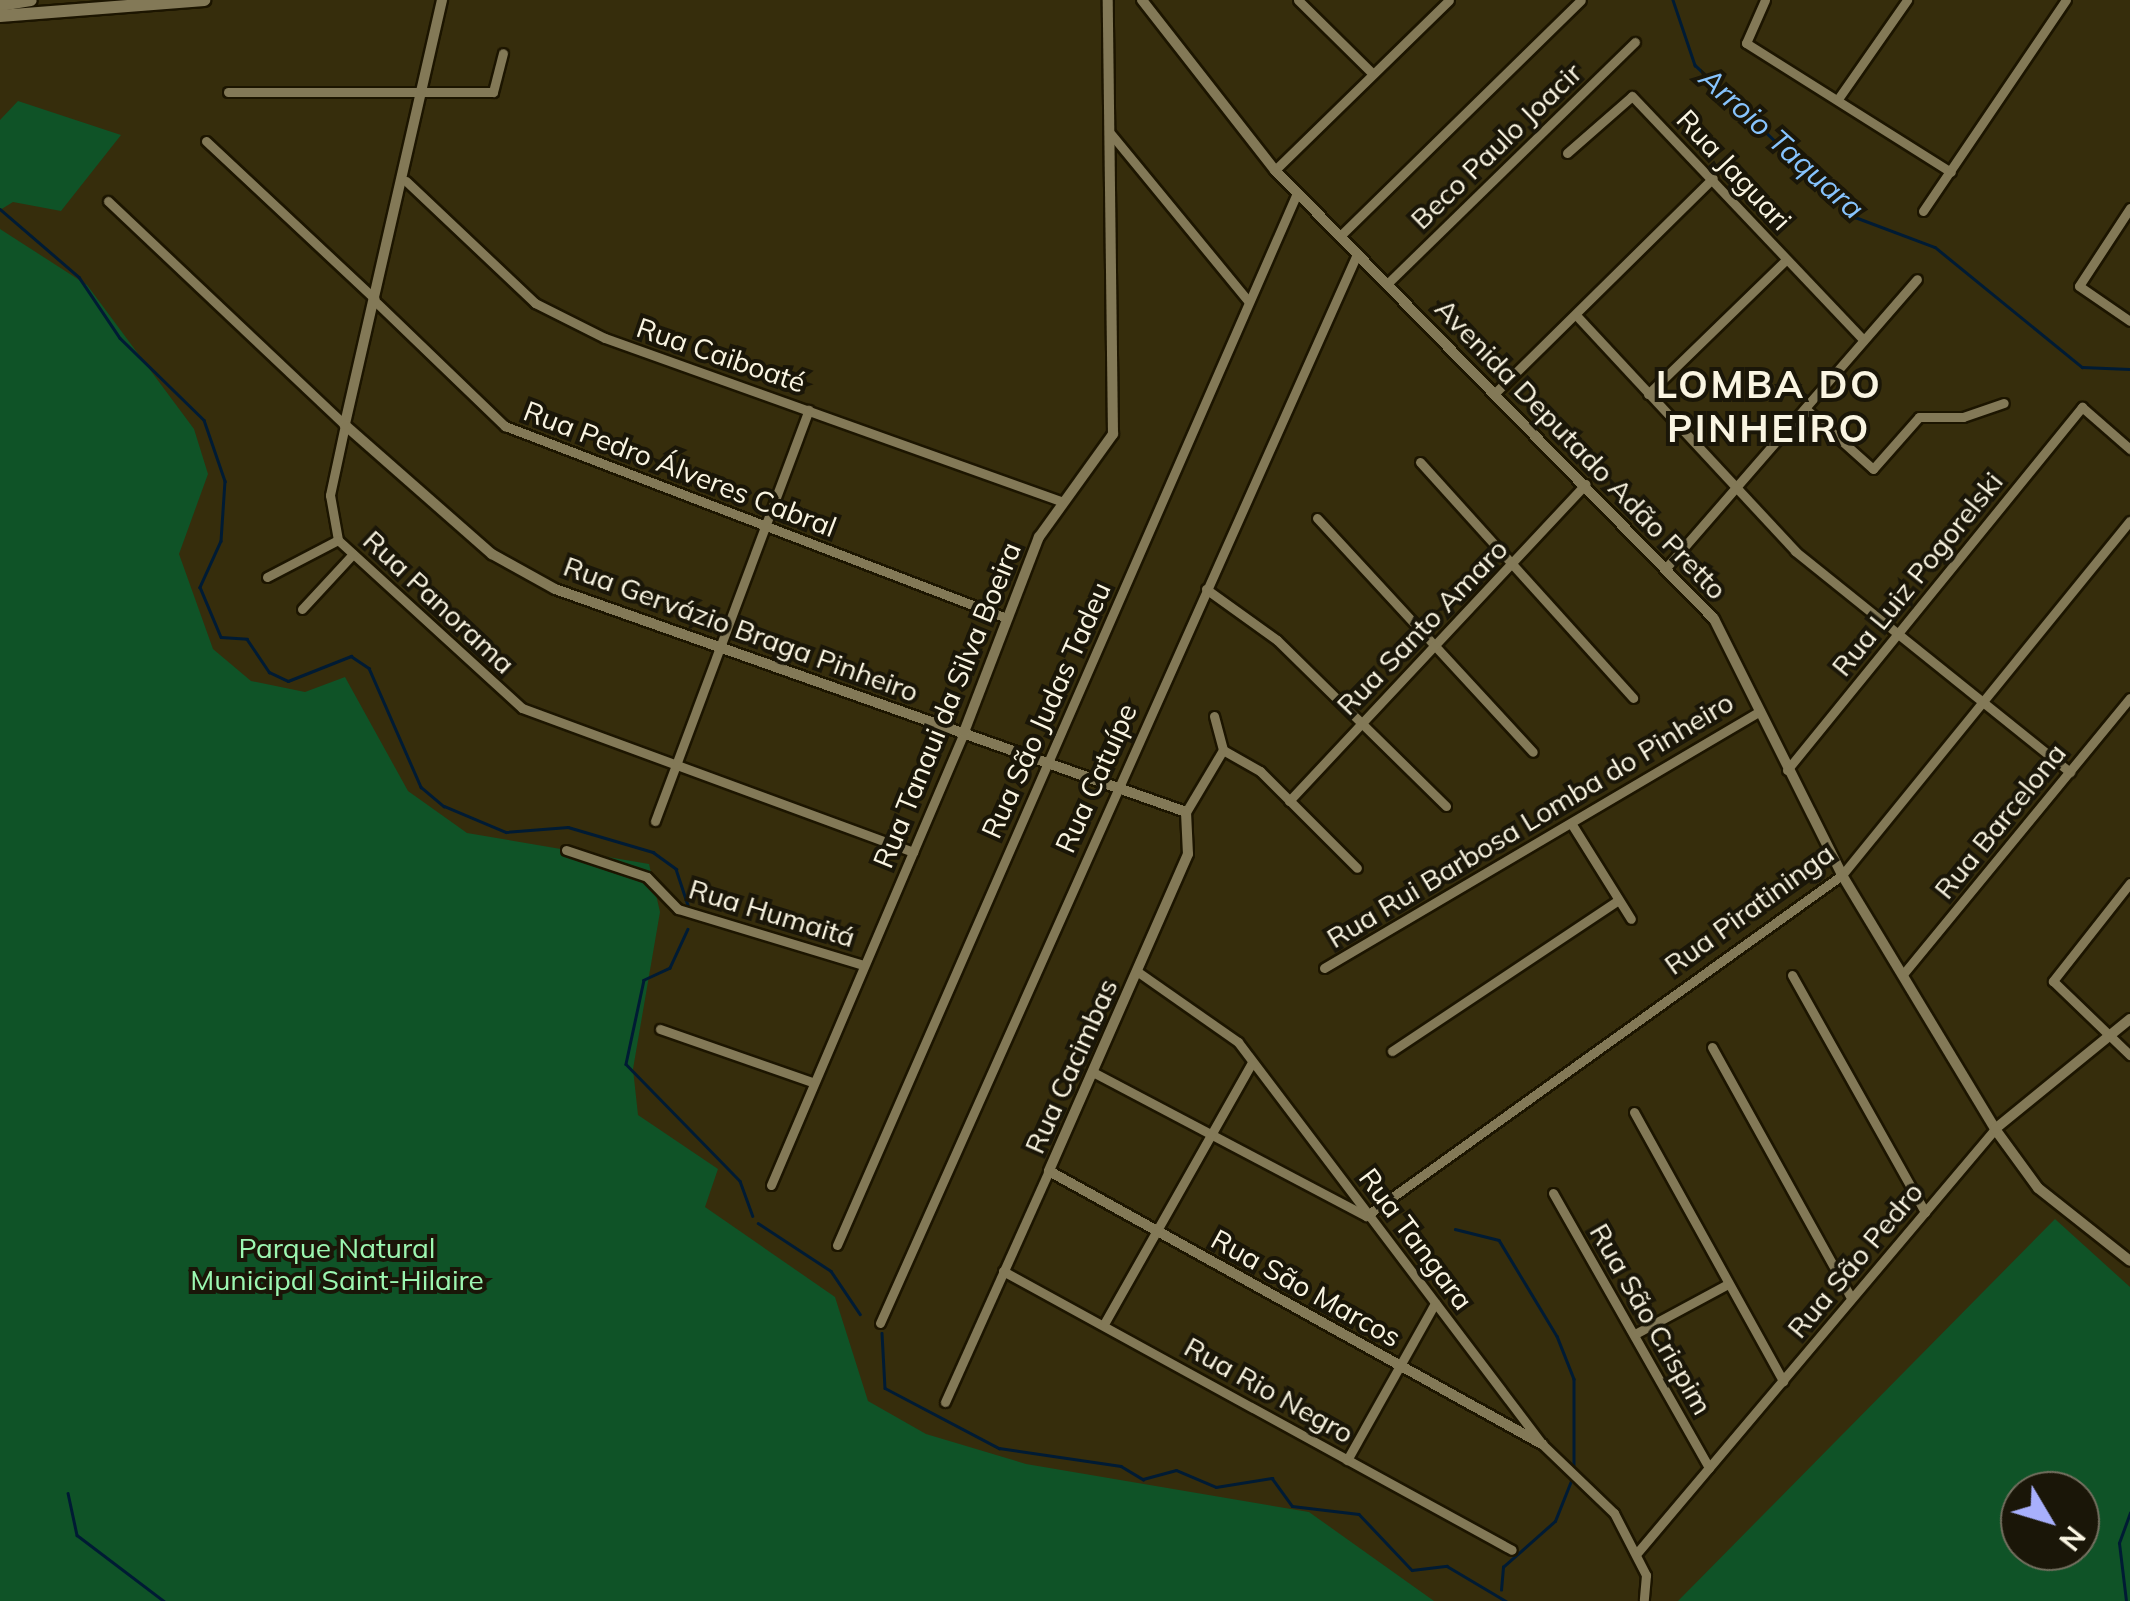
<!DOCTYPE html>
<meta charset="utf-8">
<style>
body{margin:0}
#map{position:relative;width:2130px;height:1601px;overflow:hidden;background:#362d0c;font-family:Mulish,sans-serif}
div>[style]{position:absolute}
[style*='--x']{left:calc(var(--x)*1px);top:calc(var(--y)*1px);width:calc(var(--w)*1px);rotate:calc(var(--a)*1deg)}
.green>*{inset:0;background:#0f5327}
.stream>*{height:2.5px;margin:-1.25px;padding:0 1.25px;transform-origin:1.25px;border-radius:1.25px;background:#001b34}
.roads{filter:drop-shadow(2px 0 #1c1500) drop-shadow(-2px 0 #1c1500) drop-shadow(0 2px #1c1500) drop-shadow(0 -2px #1c1500)}
.minor>*{height:9px;margin:-4.5px;padding:0 4.5px;transform-origin:4.5px;border-radius:4.5px;background:#837957}
.tertiary>*{height:10px;margin:-5px;padding:0 5px;transform-origin:5px;border-radius:5px;background:#837957}
.secondary>*{height:12px;margin:-6px;padding:0 6px;transform-origin:6px;border-radius:6px;background:#837957}
span{translate:-50% -50%;white-space:nowrap;text-align:center;line-height:1.15;-webkit-text-stroke:8px #1a1608;paint-order:stroke}
.street-label{font-size:28px;color:#faf5e2}
.park-label{font-size:28px;color:#9cf7b1}
.water-label{font-size:30px;color:#87c4fe;font-style:italic}
.district-label{font-size:38px;color:#faf5e2;font-weight:700;letter-spacing:2.5px}
.north{position:absolute;left:2000px;top:1471px;width:100px;height:100px;box-sizing:border-box;background:#1a1608;border:2px solid #746f5f;border-radius:50%;rotate:128deg;font-size:28px;font-weight:700;line-height:40px;text-align:center;color:#faf5e2}
.north::after{content:'';display:block;margin:auto;width:35px;height:45px;background:#a8b0fc;clip-path:polygon(50% 0,100% 100%,50% 72%,0 100%)}
</style>
<div id="map">
<div class="green">
<div style="clip-path:polygon(18px 101px,121px 135px,61px 211px,13px 202px,0 210px,0 120px)"></div>
<div style="clip-path:polygon(0 229px,87px 285px,194px 429px,208px 474px,179px 554px,213px 649px,251px 681px,305px 692px,345px 677px,408px 791px,467px 833px,649px 864px,660px 912px,633px 1069px,638px 1115px,718px 1169px,705px 1207px,835px 1297px,868px 1401px,926px 1434px,1026px 1464px,1309px 1512px,1434px 1601px,0 1601px)"></div>
<div style="clip-path:polygon(evenodd,2055px 1219px,2130px 1287px,2130px 1601px,1678px 1601px,2055px 1219px,2020px 1491px,2080px 1491px,2080px 1551px,2020px 1551px,2020px 1491px)"></div>
</div>
<div class="stream">
<div style="--x:1673;--y:0;--w:69;--a:71.3"></div>
<div style="--x:1695;--y:65;--w:221;--a:43.5"></div>
<div style="--x:1855;--y:217;--w:85;--a:20.6"></div>
<div style="--x:1935;--y:247;--w:190;--a:39.2"></div>
<div style="--x:2082;--y:367;--w:48;--a:2.4"></div>
<div style="--x:0;--y:209;--w:104;--a:40.7"></div>
<div style="--x:79;--y:277;--w:73;--a:56.1"></div>
<div style="--x:120;--y:338;--w:117;--a:44.3"></div>
<div style="--x:204;--y:420;--w:65;--a:71"></div>
<div style="--x:225;--y:481;--w:60;--a:93.8"></div>
<div style="--x:221;--y:541;--w:51;--a:114.5"></div>
<div style="--x:200;--y:587;--w:54;--a:67.2"></div>
<div style="--x:221;--y:637;--w:26;--a:4"></div>
<div style="--x:247;--y:639;--w:40;--a:56"></div>
<div style="--x:269;--y:672;--w:21;--a:25"></div>
<div style="--x:288;--y:681;--w:68;--a:-21.6"></div>
<div style="--x:351;--y:656;--w:22;--a:34"></div>
<div style="--x:369;--y:668;--w:130;--a:66.4"></div>
<div style="--x:421;--y:787;--w:30;--a:40"></div>
<div style="--x:444;--y:806;--w:67;--a:22.8"></div>
<div style="--x:506;--y:832;--w:62;--a:-4.6"></div>
<div style="--x:568;--y:827;--w:89;--a:16.4"></div>
<div style="--x:653;--y:852;--w:29;--a:36"></div>
<div style="--x:676;--y:869;--w:41;--a:71.6"></div>
<div style="--x:688;--y:929;--w:43;--a:114.8"></div>
<div style="--x:670;--y:968;--w:29;--a:155"></div>
<div style="--x:644;--y:980;--w:86;--a:102.1"></div>
<div style="--x:626;--y:1064;--w:163;--a:45.7"></div>
<div style="--x:740;--y:1181;--w:37;--a:70"></div>
<div style="--x:758;--y:1223;--w:87;--a:33.3"></div>
<div style="--x:831;--y:1271;--w:52;--a:56"></div>
<div style="--x:1455;--y:1229;--w:45;--a:14"></div>
<div style="--x:1499;--y:1240;--w:112;--a:58.9"></div>
<div style="--x:1557;--y:1336;--w:46;--a:68.4"></div>
<div style="--x:1574;--y:1379;--w:89;--a:90"></div>
<div style="--x:882;--y:1333;--w:55;--a:86.9"></div>
<div style="--x:885;--y:1388;--w:129;--a:27.8"></div>
<div style="--x:999;--y:1448;--w:123;--a:8.4"></div>
<div style="--x:1121;--y:1466;--w:26;--a:31"></div>
<div style="--x:1143;--y:1479;--w:34;--a:-15"></div>
<div style="--x:1176;--y:1470;--w:43;--a:23"></div>
<div style="--x:1216;--y:1487;--w:57;--a:-9.1"></div>
<div style="--x:1272;--y:1478;--w:34;--a:54"></div>
<div style="--x:1292;--y:1506;--w:67;--a:6.8"></div>
<div style="--x:1359;--y:1514;--w:77;--a:46.6"></div>
<div style="--x:1412;--y:1570;--w:35;--a:-7"></div>
<div style="--x:1447;--y:1566;--w:69;--a:30.7"></div>
<div style="--x:68;--y:1493;--w:43;--a:77.9"></div>
<div style="--x:77;--y:1535;--w:109;--a:37.2"></div>
<div style="--x:1501;--y:1590;--w:23;--a:-85"></div>
<div style="--x:1503;--y:1567;--w:69;--a:-41.5"></div>
<div style="--x:1555;--y:1521;--w:48;--a:-68.2"></div>
<div style="--x:2126;--y:1601;--w:58;--a:-96.9"></div>
<div style="--x:2119;--y:1543;--w:32;--a:-70"></div>
</div>
<div class="roads">
<div class="minor">
<div style="--x:1298;--y:0;--w:105;--a:44.6"></div>
<div style="--x:1765;--y:0;--w:47;--a:113.8"></div>
<div style="--x:1746;--y:43;--w:242;--a:32.2"></div>
<div style="--x:228;--y:92;--w:265;--a:0"></div>
<div style="--x:493;--y:92;--w:40;--a:-75.6"></div>
<div style="--x:1838;--y:99;--w:121;--a:-55.1"></div>
<div style="--x:1111;--y:134;--w:216;--a:50.6"></div>
<div style="--x:206;--y:141;--w:231;--a:43.1"></div>
<div style="--x:1567;--y:153;--w:86;--a:-41.2"></div>
<div style="--x:1632;--y:96;--w:335;--a:46.5"></div>
<div style="--x:1275;--y:170;--w:243;--a:-44.3"></div>
<div style="--x:406;--y:181;--w:178;--a:43.4"></div>
<div style="--x:535;--y:303;--w:78;--a:26.6"></div>
<div style="--x:605;--y:338;--w:486;--a:19.7"></div>
<div style="--x:108;--y:201;--w:326;--a:43.4"></div>
<div style="--x:345;--y:425;--w:72;--a:102.1"></div>
<div style="--x:330;--y:495;--w:46;--a:79.9"></div>
<div style="--x:338;--y:540;--w:249;--a:42.4"></div>
<div style="--x:522;--y:708;--w:417;--a:20.2"></div>
<div style="--x:2130;--y:208;--w:93;--a:123.2"></div>
<div style="--x:2079;--y:286;--w:62;--a:34.5"></div>
<div style="--x:1923;--y:211;--w:255;--a:-55.9"></div>
<div style="--x:1340;--y:236;--w:337;--a:-44.4"></div>
<div style="--x:1388;--y:283;--w:345;--a:-44.3"></div>
<div style="--x:377;--y:303;--w:178;--a:43.9"></div>
<div style="--x:505;--y:426;--w:534;--a:20.95"></div>
<div style="--x:1576;--y:315;--w:322;--a:47.1"></div>
<div style="--x:1795;--y:551;--w:353;--a:38.8"></div>
<div style="--x:1497;--y:391;--w:303;--a:-44.6"></div>
<div style="--x:1648;--y:394;--w:192;--a:-44.2"></div>
<div style="--x:1806;--y:409;--w:90;--a:41.8"></div>
<div style="--x:1873;--y:469;--w:69;--a:-48.5"></div>
<div style="--x:1919;--y:417;--w:44;--a:0"></div>
<div style="--x:1963;--y:417;--w:43;--a:-18.9"></div>
<div style="--x:1420;--y:462;--w:318;--a:47.9"></div>
<div style="--x:1317;--y:518;--w:318;--a:47.3"></div>
<div style="--x:1665;--y:569;--w:384;--a:-49"></div>
<div style="--x:267;--y:577;--w:80;--a:-27.5"></div>
<div style="--x:1206;--y:589;--w:87;--a:35.7"></div>
<div style="--x:1277;--y:640;--w:237;--a:44.5"></div>
<div style="--x:302;--y:609;--w:75;--a:-47.2"></div>
<div style="--x:1214;--y:716;--w:35;--a:75"></div>
<div style="--x:1223;--y:750;--w:43;--a:29.6"></div>
<div style="--x:1260;--y:771;--w:137;--a:45"></div>
<div style="--x:1787;--y:770;--w:468;--a:-50.9"></div>
<div style="--x:2082;--y:407;--w:64;--a:41.2"></div>
<div style="--x:1289;--y:801;--w:434;--a:-46.9"></div>
<div style="--x:1186;--y:812;--w:72;--a:-59.2"></div>
<div style="--x:655;--y:821;--w:439;--a:-69.5"></div>
<div style="--x:1571;--y:823;--w:113;--a:58"></div>
<div style="--x:566;--y:850;--w:85;--a:18.4"></div>
<div style="--x:647;--y:877;--w:45;--a:45.9"></div>
<div style="--x:678;--y:909;--w:194;--a:16.8"></div>
<div style="--x:2130;--y:883;--w:125;--a:128.2"></div>
<div style="--x:2053;--y:981;--w:107;--a:43.9"></div>
<div style="--x:1324;--y:968;--w:506;--a:-30.52"></div>
<div style="--x:1138;--y:972;--w:122;--a:35"></div>
<div style="--x:1238;--y:1042;--w:504;--a:52.9"></div>
<div style="--x:1542;--y:1444;--w:100;--a:43.8"></div>
<div style="--x:1614;--y:1513;--w:70;--a:62.7"></div>
<div style="--x:1646;--y:1575;--w:25;--a:95"></div>
<div style="--x:1904;--y:973;--w:356;--a:-50.6"></div>
<div style="--x:1792;--y:975;--w:272;--a:60.7"></div>
<div style="--x:660;--y:1029;--w:161;--a:19.2"></div>
<div style="--x:1712;--y:1047;--w:287;--a:61"></div>
<div style="--x:1392;--y:1051;--w:270;--a:-33.7"></div>
<div style="--x:1093;--y:1072;--w:309;--a:27.8"></div>
<div style="--x:1366;--y:1216;--w:586;--a:-35.62"></div>
<div style="--x:1842;--y:875;--w:456;--a:-50.9"></div>
<div style="--x:1634;--y:1112;--w:308;--a:61"></div>
<div style="--x:771;--y:1185;--w:492;--a:-66.9"></div>
<div style="--x:1553;--y:1193;--w:316;--a:60.4"></div>
<div style="--x:837;--y:1245;--w:1148;--a:-66.38"></div>
<div style="--x:1003;--y:1271;--w:580;--a:28.73"></div>
<div style="--x:880;--y:1323;--w:1171;--a:-65.95"></div>
<div style="--x:1104;--y:1324;--w:301;--a:-60.5"></div>
<div style="--x:1635;--y:1334;--w:106;--a:-28.3"></div>
<div style="--x:945;--y:1402;--w:253;--a:-65.8"></div>
<div style="--x:1347;--y:1460;--w:180;--a:-60.7"></div>
<div style="--x:1637;--y:1553;--w:555;--a:-49.82"></div>
</div>
<div class="tertiary">
<div style="--x:442;--y:0;--w:436;--a:102.9"></div>
<div style="--x:345;--y:425;--w:196;--a:41.3"></div>
<div style="--x:492;--y:554;--w:72;--a:29.1"></div>
<div style="--x:555;--y:589;--w:669;--a:19.46"></div>
<div style="--x:1186;--y:812;--w:42;--a:87.3"></div>
<div style="--x:1188;--y:854;--w:346;--a:113.7"></div>
<div style="--x:1049;--y:1171;--w:564;--a:28.98"></div>
<div style="--x:1142;--y:0;--w:216;--a:52"></div>
<div style="--x:1275;--y:170;--w:628;--a:45.65"></div>
<div style="--x:1714;--y:619;--w:286;--a:63.4"></div>
<div style="--x:1842;--y:875;--w:297;--a:58.9"></div>
<div style="--x:1995;--y:1129;--w:73;--a:53.9"></div>
<div style="--x:2038;--y:1188;--w:117;--a:38.4"></div>
<div style="--x:964;--y:732;--w:209;--a:-69"></div>
<div style="--x:1039;--y:537;--w:127;--a:-54.3"></div>
<div style="--x:1113;--y:434;--w:434;--a:-90.7"></div>
<div style="--x:1995;--y:1129;--w:174;--a:-39.2"></div>
</div>
<div class="secondary">
<div style="--x:0;--y:5;--w:31;--a:-9"></div>
<div style="--x:0;--y:16;--w:205;--a:-4.5"></div>
</div>
</div>
<div class="street-label">
<span style="left:1496px;top:146px;rotate:-44deg">Beco Paulo Joacir</span>
<span style="left:1734px;top:170px;rotate:47deg">Rua Jaguari</span>
<span style="left:721px;top:355px;rotate:19deg">Rua Caiboaté</span>
<span style="left:1581px;top:449px;rotate:46deg">Avenida Deputado Adão Pretto</span>
<span style="left:680px;top:469px;rotate:21deg">Rua Pedro Álveres Cabral</span>
<span style="left:1917px;top:574px;rotate:-51deg">Rua Luiz Pogorelski</span>
<span style="left:439px;top:602px;rotate:43deg">Rua Panorama</span>
<span style="left:1422px;top:627px;rotate:-46deg">Rua Santo Amaro</span>
<span style="left:741px;top:629px;rotate:20deg">Rua Gervázio Braga Pinheiro</span>
<span style="left:947px;top:705px;rotate:-68deg">Rua Tanaui da Silva Boeira</span>
<span style="left:1046px;top:710px;rotate:-66deg">Rua São Judas Tadeu</span>
<span style="left:1096px;top:778px;rotate:-66deg">Rua Catuípe</span>
<span style="left:1530px;top:820px;rotate:-31deg">Rua Rui Barbosa Lomba do Pinheiro</span>
<span style="left:2000px;top:821px;rotate:-51deg">Rua Barcelona</span>
<span style="left:1749px;top:909px;rotate:-36deg">Rua Piratininga</span>
<span style="left:772px;top:913px;rotate:17deg">Rua Humaitá</span>
<span style="left:1071px;top:1066px;rotate:-66deg">Rua Cacimbas</span>
<span style="left:1416px;top:1239px;rotate:53deg">Rua Tangara</span>
<span style="left:1855px;top:1260px;rotate:-50deg">Rua São Pedro</span>
<span style="left:1306px;top:1288px;rotate:29deg">Rua São Marcos</span>
<span style="left:1651px;top:1319px;rotate:60deg">Rua São Crispim</span>
<span style="left:1269px;top:1390px;rotate:29deg">Rua Rio Negro</span>
</div>
<div class="park-label">
<span style="left:337px;top:1264px">Parque Natural<br>Municipal Saint-Hilaire</span>
</div>
<div class="water-label">
<span style="left:1782px;top:143px;rotate:42deg">Arroio Taquara</span>
</div>
<div class="district-label">
<span style="left:1769px;top:407px">LOMBA DO<br>PINHEIRO</span>
</div>
<div class="north">N</div>
</div>
